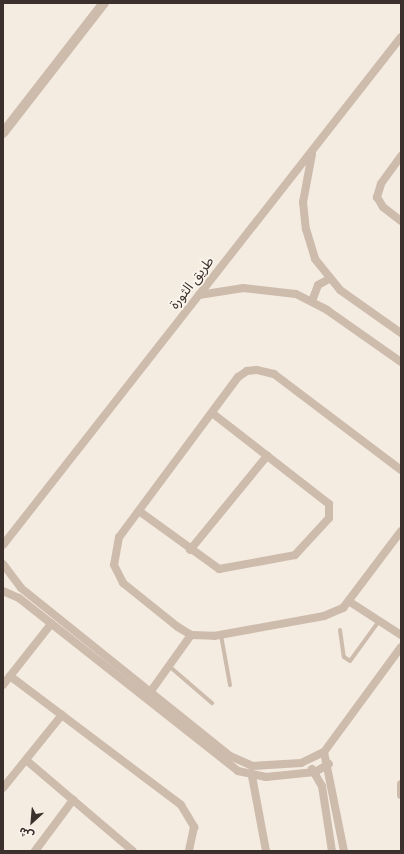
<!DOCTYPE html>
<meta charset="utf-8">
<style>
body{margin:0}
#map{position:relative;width:404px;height:854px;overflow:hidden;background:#f4ebe1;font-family:Signika,"Noto Sans Arabic",sans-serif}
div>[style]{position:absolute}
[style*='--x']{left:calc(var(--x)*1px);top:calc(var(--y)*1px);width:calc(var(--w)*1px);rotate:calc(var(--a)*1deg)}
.service>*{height:4px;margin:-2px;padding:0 2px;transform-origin:2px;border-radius:2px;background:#cdbbac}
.minor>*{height:8px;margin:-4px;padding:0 4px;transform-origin:4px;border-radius:4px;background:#cdbbac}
.tertiary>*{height:10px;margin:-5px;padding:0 5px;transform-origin:5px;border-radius:5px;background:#cdbbac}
span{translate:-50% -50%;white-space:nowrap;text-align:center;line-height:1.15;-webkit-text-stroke:3.5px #fbf5ee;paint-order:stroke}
.street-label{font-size:14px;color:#3b302b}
.frame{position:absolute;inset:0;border:4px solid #3b302b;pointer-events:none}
.north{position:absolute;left:12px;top:802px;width:40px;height:40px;-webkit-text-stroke:3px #fbf5ee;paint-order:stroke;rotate:206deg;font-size:11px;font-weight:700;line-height:16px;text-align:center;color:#3b302b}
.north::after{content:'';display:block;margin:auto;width:14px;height:18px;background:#3b302b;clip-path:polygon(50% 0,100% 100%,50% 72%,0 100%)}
</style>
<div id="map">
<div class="service">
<div style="--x:340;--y:630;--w:27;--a:82"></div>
<div style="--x:344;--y:657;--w:7;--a:34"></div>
<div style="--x:350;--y:661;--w:49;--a:-54.1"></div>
<div style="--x:221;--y:635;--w:51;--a:79.8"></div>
<div style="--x:169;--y:666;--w:57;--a:40.7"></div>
</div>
<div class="minor">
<div style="--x:312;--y:154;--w:49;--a:100.6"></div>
<div style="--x:303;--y:202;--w:27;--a:84"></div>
<div style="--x:306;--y:229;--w:31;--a:73"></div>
<div style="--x:315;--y:259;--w:40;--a:51"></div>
<div style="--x:340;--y:290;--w:75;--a:35.2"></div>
<div style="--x:401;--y:156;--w:34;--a:126"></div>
<div style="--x:381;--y:184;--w:14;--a:107"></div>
<div style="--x:377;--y:197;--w:12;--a:59"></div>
<div style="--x:383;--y:207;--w:23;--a:38"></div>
<div style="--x:199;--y:295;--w:45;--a:-9"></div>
<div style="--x:243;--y:288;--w:53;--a:6.5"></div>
<div style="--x:296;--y:294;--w:35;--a:27"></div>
<div style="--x:327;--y:310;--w:90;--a:35.1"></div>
<div style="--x:312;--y:301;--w:17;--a:-69"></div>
<div style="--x:318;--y:285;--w:13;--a:-29"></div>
<div style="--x:401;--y:470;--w:159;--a:-142.9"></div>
<div style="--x:274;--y:374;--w:18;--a:-167"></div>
<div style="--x:256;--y:370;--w:9;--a:174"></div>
<div style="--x:247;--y:371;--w:11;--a:146"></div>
<div style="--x:238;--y:377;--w:199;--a:126.6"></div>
<div style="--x:119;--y:537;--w:28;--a:100"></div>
<div style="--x:114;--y:565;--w:20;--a:63"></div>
<div style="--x:123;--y:583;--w:70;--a:38.7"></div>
<div style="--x:178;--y:627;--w:15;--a:32"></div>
<div style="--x:191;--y:635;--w:23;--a:2"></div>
<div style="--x:214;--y:636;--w:112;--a:-10.3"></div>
<div style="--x:324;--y:616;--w:21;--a:-23"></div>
<div style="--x:343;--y:608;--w:96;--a:-53"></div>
<div style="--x:139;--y:511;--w:99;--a:35.9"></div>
<div style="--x:219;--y:569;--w:77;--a:-10.4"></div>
<div style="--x:295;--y:555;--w:50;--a:-47.4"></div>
<div style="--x:329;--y:518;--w:14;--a:-90"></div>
<div style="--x:329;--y:504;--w:148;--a:-142.1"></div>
<div style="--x:3;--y:545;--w:645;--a:-51.92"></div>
<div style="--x:190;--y:550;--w:122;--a:-50.7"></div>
<div style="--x:3;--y:564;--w:30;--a:53"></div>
<div style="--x:21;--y:588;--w:268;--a:38.8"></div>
<div style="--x:230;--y:756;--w:24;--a:24"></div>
<div style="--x:252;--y:766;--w:49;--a:-3.5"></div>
<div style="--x:301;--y:763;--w:25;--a:-26"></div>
<div style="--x:324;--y:752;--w:130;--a:-53.7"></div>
<div style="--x:3;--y:591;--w:17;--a:24"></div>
<div style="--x:19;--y:598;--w:279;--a:38.3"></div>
<div style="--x:238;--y:771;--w:29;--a:12"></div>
<div style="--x:266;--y:777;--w:49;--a:-5.8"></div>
<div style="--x:315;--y:772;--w:16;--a:-30"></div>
<div style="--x:350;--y:602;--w:61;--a:32.9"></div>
<div style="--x:10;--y:676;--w:214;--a:37"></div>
<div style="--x:181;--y:805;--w:26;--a:59"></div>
<div style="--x:194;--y:827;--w:25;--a:102"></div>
<div style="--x:3;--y:685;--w:78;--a:-51.8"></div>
<div style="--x:151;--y:691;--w:69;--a:-54.5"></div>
<div style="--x:324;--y:752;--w:101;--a:78.6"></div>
<div style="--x:26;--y:760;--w:140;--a:40.4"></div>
<div style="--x:312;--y:769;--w:20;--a:60"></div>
<div style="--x:322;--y:786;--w:66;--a:81.3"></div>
<div style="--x:252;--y:776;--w:76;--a:79.4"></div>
<div style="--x:401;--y:784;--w:11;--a:90"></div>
<div style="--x:3;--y:788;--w:94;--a:-51.1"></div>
<div style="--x:35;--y:851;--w:64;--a:-53.3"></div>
</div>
<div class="tertiary">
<div style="--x:3;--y:133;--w:165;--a:-52.2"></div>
</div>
<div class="street-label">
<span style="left:192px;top:283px;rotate:-52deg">طريق الثورة</span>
</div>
<div class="frame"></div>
<div class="north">ش</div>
</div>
